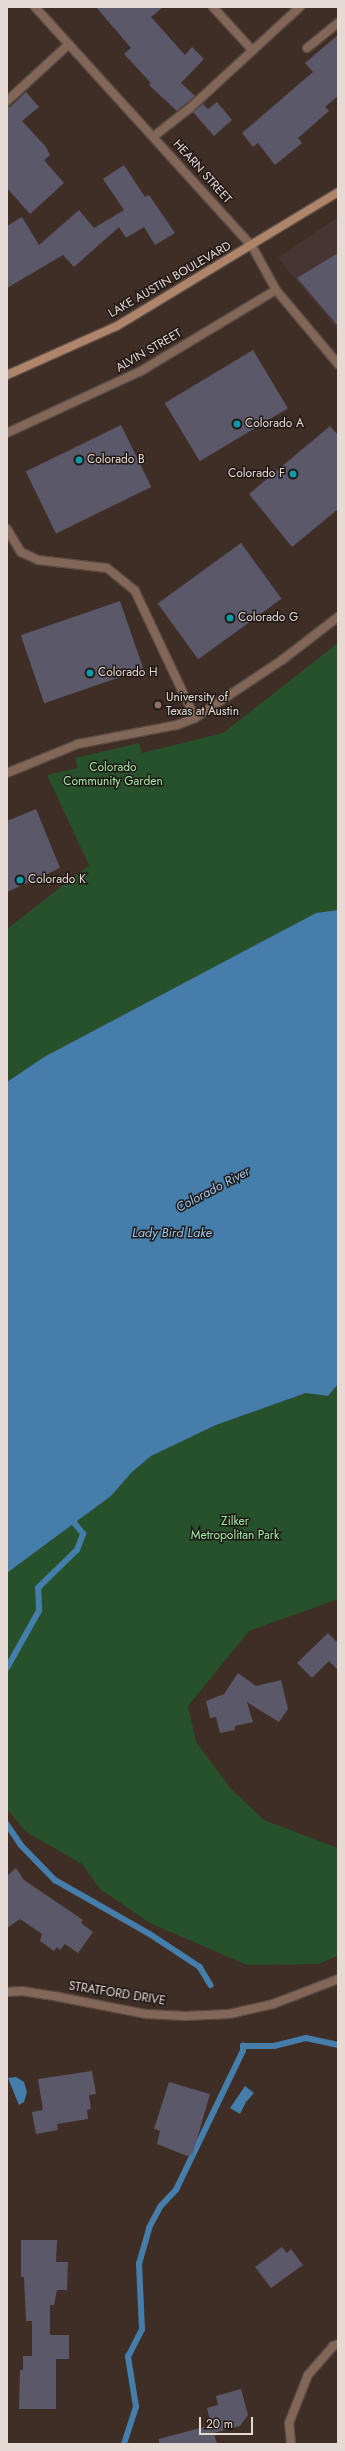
<!DOCTYPE html>
<style>
body{margin:0}
#map{position:relative;width:345px;height:2451px;overflow:hidden;background:#3f2e26;font-family:Jost,sans-serif}
div>[style]{position:absolute}
[style*='--x']{left:calc(var(--x)*1px);top:calc(var(--y)*1px);width:calc(var(--w)*1px);rotate:calc(var(--a)*1deg)}
.commercial>*{inset:0;background:#483432}
.green>*{inset:0;background:#26512a}
.water>*{inset:0;background:#457dab}
.stream>*{height:5.5px;margin:-2.75px;padding:0 2.75px;transform-origin:2.75px;border-radius:2.75px;background:#457dab}
.building>*{inset:0;background:#5b586a;transform-origin:0 0}
.roads{filter:drop-shadow(1px 0 #5a4a42) drop-shadow(-1px 0 #5a4a42) drop-shadow(0 1px #5a4a42) drop-shadow(0 -1px #5a4a42)}
.service>*{height:8px;margin:-4px;padding:0 4px;transform-origin:4px;border-radius:4px;background:#826758}
.minor>*{height:8px;margin:-4px;padding:0 4px;transform-origin:4px;border-radius:4px;background:#826758}
.tertiary>*{height:8px;margin:-4px;padding:0 4px;transform-origin:4px;border-radius:4px;background:#826758}
.secondary>*{height:8px;margin:-4px;padding:0 4px;transform-origin:4px;border-radius:4px;background:#ae846b}
.dots>*{width:11px;height:11px;translate:-50% -50%;box-sizing:border-box;border:2px solid #201815;border-radius:50%}
span{translate:-50% -50%;white-space:nowrap;text-align:center;line-height:1.15;-webkit-text-stroke:3px #201815;paint-order:stroke}
.street-label{font-size:12px;color:#e6dad5}
.poi-label{font-size:12px;color:#e6dad5}
.left{translate:0 -50%;text-align:left}
.right{translate:-100% -50%;text-align:right}
.park-label{font-size:12px;color:#9feba3}
.water-label{font-size:13px;color:#9cc9f1;font-style:italic}
.frame{position:absolute;inset:0;border:8px solid #e6dad5;pointer-events:none}
.scale{position:absolute;left:199px;top:2417px;width:54px;height:18px;box-sizing:border-box;border:2px solid #e6dad5;border-top:0;padding-left:5px;font-size:12px;line-height:14px;white-space:nowrap;color:#e6dad5;-webkit-text-stroke:3px #201815;paint-order:stroke}
</style>
<div id="map">
<div class="commercial">
<div style="clip-path:polygon(338px 217px,338px 330px,278px 258px)"></div>
</div>
<div class="green">
<div style="clip-path:polygon(338px 643px,338px 910px,316px 913px,44px 1057px,7px 1082px,7px 929px,89px 865px,47px 775px,78px 768px,75px 758px,139px 743px,142px 753px,223px 733px)"></div>
<div style="clip-path:polygon(338px 1384px,338px 1599px,249px 1631px,188px 1706px,196px 1742px,231px 1789px,264px 1820px,338px 1848px,338px 1956px,318px 1964px,247px 1965px,150px 1923px,100px 1889px,82px 1864px,26px 1832px,7px 1809px,7px 1573px,111px 1496px,132px 1472px,151px 1456px,216px 1425px,306px 1393px,328px 1396px)"></div>
</div>
<div class="water">
<div style="clip-path:polygon(338px 910px,338px 1384px,328px 1396px,306px 1393px,216px 1425px,151px 1456px,132px 1472px,111px 1496px,7px 1573px,7px 1082px,44px 1057px,316px 913px)"></div>
<div style="clip-path:polygon(16px 2077px,24px 2082px,27px 2092px,24px 2102px,19px 2105px,8px 2078px)"></div>
<div style="clip-path:polygon(245px 2086px,254px 2093px,246px 2102px,240px 2114px,230px 2108px)"></div>
</div>
<div class="stream">
<div style="--x:7;--y:1668;--w:65;--a:-60.7"></div>
<div style="--x:39;--y:1611;--w:23;--a:-92"></div>
<div style="--x:38;--y:1588;--w:54;--a:-44.3"></div>
<div style="--x:77;--y:1550;--w:17;--a:-69"></div>
<div style="--x:83;--y:1534;--w:21;--a:-129"></div>
<div style="--x:7;--y:1824;--w:25;--a:56"></div>
<div style="--x:21;--y:1845;--w:49;--a:45.8"></div>
<div style="--x:55;--y:1880;--w:109;--a:29.6"></div>
<div style="--x:150;--y:1934;--w:60;--a:33.4"></div>
<div style="--x:200;--y:1967;--w:21;--a:59"></div>
<div style="--x:124;--y:2444;--w:39;--a:-72"></div>
<div style="--x:136;--y:2407;--w:51;--a:-99.1"></div>
<div style="--x:128;--y:2357;--w:30;--a:-63"></div>
<div style="--x:142;--y:2330;--w:66;--a:-92.6"></div>
<div style="--x:139;--y:2264;--w:37;--a:-74"></div>
<div style="--x:149;--y:2228;--w:24;--a:-62"></div>
<div style="--x:160;--y:2207;--w:23;--a:-47"></div>
<div style="--x:176;--y:2190;--w:154;--a:-64.3"></div>
<div style="--x:243;--y:2051;--w:5;--a:-90"></div>
<div style="--x:243;--y:2046;--w:31;--a:0"></div>
<div style="--x:274;--y:2046;--w:33;--a:-14"></div>
<div style="--x:306;--y:2038;--w:33;--a:12"></div>
</div>
<div class="building">
<div style="clip-path:polygon(96px 7px,163px 7px,151px 17px,185px 55px,192px 47px,204px 59px,181px 83px,195px 96px,177px 111px,149px 85px,151px 83px,124px 54px,131px 48px)"></div>
<div style="clip-path:polygon(338px 35px,338px 96px,325px 107px,329px 111px,298px 138px,302px 143px,275px 165px,258px 143px,253px 147px,242px 133px,313px 72px,305px 63px)"></div>
<div style="clip-path:polygon(26px 92px,39px 107px,22px 121px,46px 147px,50px 155px,44px 160px,64px 183px,30px 214px,7px 188px,7px 106px,10px 107px)"></div>
<div style="clip-path:polygon(217px 102px,232px 120px,214px 136px,193px 112px,203px 104px,208px 109px)"></div>
<div style="clip-path:polygon(124px 165px,145px 197px,149px 195px,175px 233px,155px 245px,144px 227px,126px 238px,119px 227px,74px 267px,63px 255px,7px 288px,7px 226px,22px 217px,39px 245px,79px 210px,94px 228px,124px 210px,103px 179px)"></div>
<div style="clip-path:polygon(338px 253px,338px 326px,297px 278px)"></div>
<div style="left:253px;top:350px;width:68px;height:103px;rotate:59deg"></div>
<div style="left:121px;top:425px;width:69px;height:106px;rotate:64deg"></div>
<div style="clip-path:polygon(330px 426px,338px 435px,338px 509px,292px 547px,249px 494px)"></div>
<div style="left:241px;top:543px;width:69px;height:103px;rotate:54deg"></div>
<div style="left:120px;top:601px;width:72px;height:105px;rotate:71deg"></div>
<div style="clip-path:polygon(36px 809px,60px 868px,7px 892px,7px 821px)"></div>
<div style="clip-path:polygon(328px 1633px,338px 1643px,338px 1670px,329px 1661px,312px 1678px,297px 1663px)"></div>
<div style="clip-path:polygon(238px 1673px,256px 1686px,281px 1680px,288px 1709px,279px 1722px,247px 1702px,253px 1722px,235px 1726px,235px 1730px,220px 1733px,216px 1717px,210px 1718px,206px 1701px,224px 1694px)"></div>
<div style="clip-path:polygon(16px 1868px,24px 1880px,83px 1920px,81px 1923px,93px 1932px,78px 1953px,65px 1944px,60px 1950px,57px 1947px,54px 1951px,40px 1941px,42px 1934px,20px 1919px,7px 1928px,7px 1876px)"></div>
<div style="clip-path:polygon(92px 2071px,96px 2094px,89px 2095px,91px 2109px,87px 2110px,88px 2119px,57px 2124px,58px 2130px,36px 2134px,32px 2112px,43px 2110px,38px 2079px)"></div>
<div style="clip-path:polygon(169px 2082px,210px 2094px,193px 2153px,187px 2156px,157px 2144px,160px 2131px,154px 2129px)"></div>
<div style="clip-path:polygon(21px 2240px,57px 2240px,56px 2262px,68px 2262px,67px 2290px,57px 2290px,54px 2305px,50px 2305px,50px 2335px,69px 2335px,69px 2359px,56px 2359px,56px 2409px,19px 2409px,20px 2370px,23px 2370px,23px 2356px,32px 2356px,32px 2321px,26px 2321px,24px 2277px,21px 2277px)"></div>
<div style="clip-path:polygon(282px 2247px,287px 2253px,291px 2249px,303px 2265px,271px 2288px,255px 2267px)"></div>
<div style="clip-path:polygon(241px 2389px,248px 2415px,240px 2426px,214px 2433px,217px 2444px,159px 2444px,159px 2439px,211px 2425px,207px 2408px,218px 2405px,216px 2396px)"></div>
</div>
<div class="roads">
<div class="service">
<div style="--x:213;--y:7;--w:59;--a:47.7"></div>
<div style="--x:307;--y:48;--w:40;--a:-39"></div>
<div style="--x:7;--y:101;--w:84;--a:-42.6"></div>
<div style="--x:154;--y:136;--w:46;--a:-37.9"></div>
<div style="--x:190;--y:108;--w:149;--a:-42.6"></div>
<div style="--x:7;--y:529;--w:27;--a:59"></div>
<div style="--x:21;--y:552;--w:19;--a:25"></div>
<div style="--x:38;--y:560;--w:69;--a:6.6"></div>
<div style="--x:107;--y:568;--w:36;--a:39"></div>
<div style="--x:135;--y:591;--w:140;--a:64.7"></div>
</div>
<div class="minor">
<div style="--x:35;--y:7;--w:323;--a:47.8"></div>
<div style="--x:252;--y:246;--w:50;--a:61.4"></div>
<div style="--x:276;--y:290;--w:97;--a:50"></div>
<div style="--x:7;--y:433;--w:148;--a:-24.8"></div>
<div style="--x:141;--y:371;--w:157;--a:-31"></div>
<div style="--x:7;--y:773;--w:77;--a:-22.2"></div>
<div style="--x:78;--y:744;--w:101;--a:-10.9"></div>
<div style="--x:177;--y:725;--w:19;--a:-21"></div>
<div style="--x:195;--y:718;--w:105;--a:-33.7"></div>
<div style="--x:282;--y:660;--w:71;--a:-37.5"></div>
<div style="--x:291;--y:2444;--w:21;--a:-95"></div>
<div style="--x:289;--y:2423;--w:52;--a:-68.4"></div>
<div style="--x:308;--y:2375;--w:38;--a:-49"></div>
<div style="--x:333;--y:2346;--w:5;--a:-22"></div>
</div>
<div class="tertiary">
<div style="--x:7;--y:1992;--w:15;--a:-4"></div>
<div style="--x:22;--y:1991;--w:37;--a:9"></div>
<div style="--x:59;--y:1997;--w:89;--a:11.1"></div>
<div style="--x:146;--y:2014;--w:40;--a:2.9"></div>
<div style="--x:186;--y:2016;--w:43;--a:-2.7"></div>
<div style="--x:229;--y:2014;--w:45;--a:-12.8"></div>
<div style="--x:273;--y:2004;--w:70;--a:-21"></div>
</div>
<div class="secondary">
<div style="--x:7;--y:375;--w:120;--a:-24"></div>
<div style="--x:117;--y:326;--w:258;--a:-31.2"></div>
</div>
</div>
<div class="dots">
<div style="left:237px;top:424px;background:#0f9aa8"></div>
<div style="left:79px;top:460px;background:#0f9aa8"></div>
<div style="left:293px;top:474px;background:#0f9aa8"></div>
<div style="left:230px;top:618px;background:#0f9aa8"></div>
<div style="left:90px;top:673px;background:#0f9aa8"></div>
<div style="left:158px;top:705px;background:#8d6e63"></div>
<div style="left:20px;top:880px;background:#0f9aa8"></div>
</div>
<div class="street-label">
<span style="left:202px;top:172px;rotate:48deg">HEARN STREET</span>
<span style="left:170px;top:280px;rotate:-30deg">LAKE AUSTIN BOULEVARD</span>
<span style="left:149px;top:351px;rotate:-30deg">ALVIN STREET</span>
<span style="left:117px;top:1994px;rotate:9deg">STRATFORD DRIVE</span>
</div>
<div class="poi-label">
<span class="left" style="left:245px;top:424px">Colorado A</span>
<span class="left" style="left:87px;top:460px">Colorado B</span>
<span class="right" style="left:285px;top:474px">Colorado F</span>
<span class="left" style="left:238px;top:618px">Colorado G</span>
<span class="left" style="left:98px;top:673px">Colorado H</span>
<span class="left" style="left:166px;top:705px">University of<br>Texas at Austin</span>
<span class="left" style="left:28px;top:880px">Colorado K</span>
</div>
<div class="park-label">
<span style="left:113px;top:775px">Colorado<br>Community Garden</span>
<span style="left:235px;top:1529px">Zilker<br>Metropolitan Park</span>
</div>
<div class="water-label">
<span style="left:213px;top:1190px;rotate:-28deg">Colorado River</span>
<span style="left:172px;top:1233px">Lady Bird Lake</span>
</div>
<div class="frame"></div>
<div class="scale">20 m</div>
</div>
